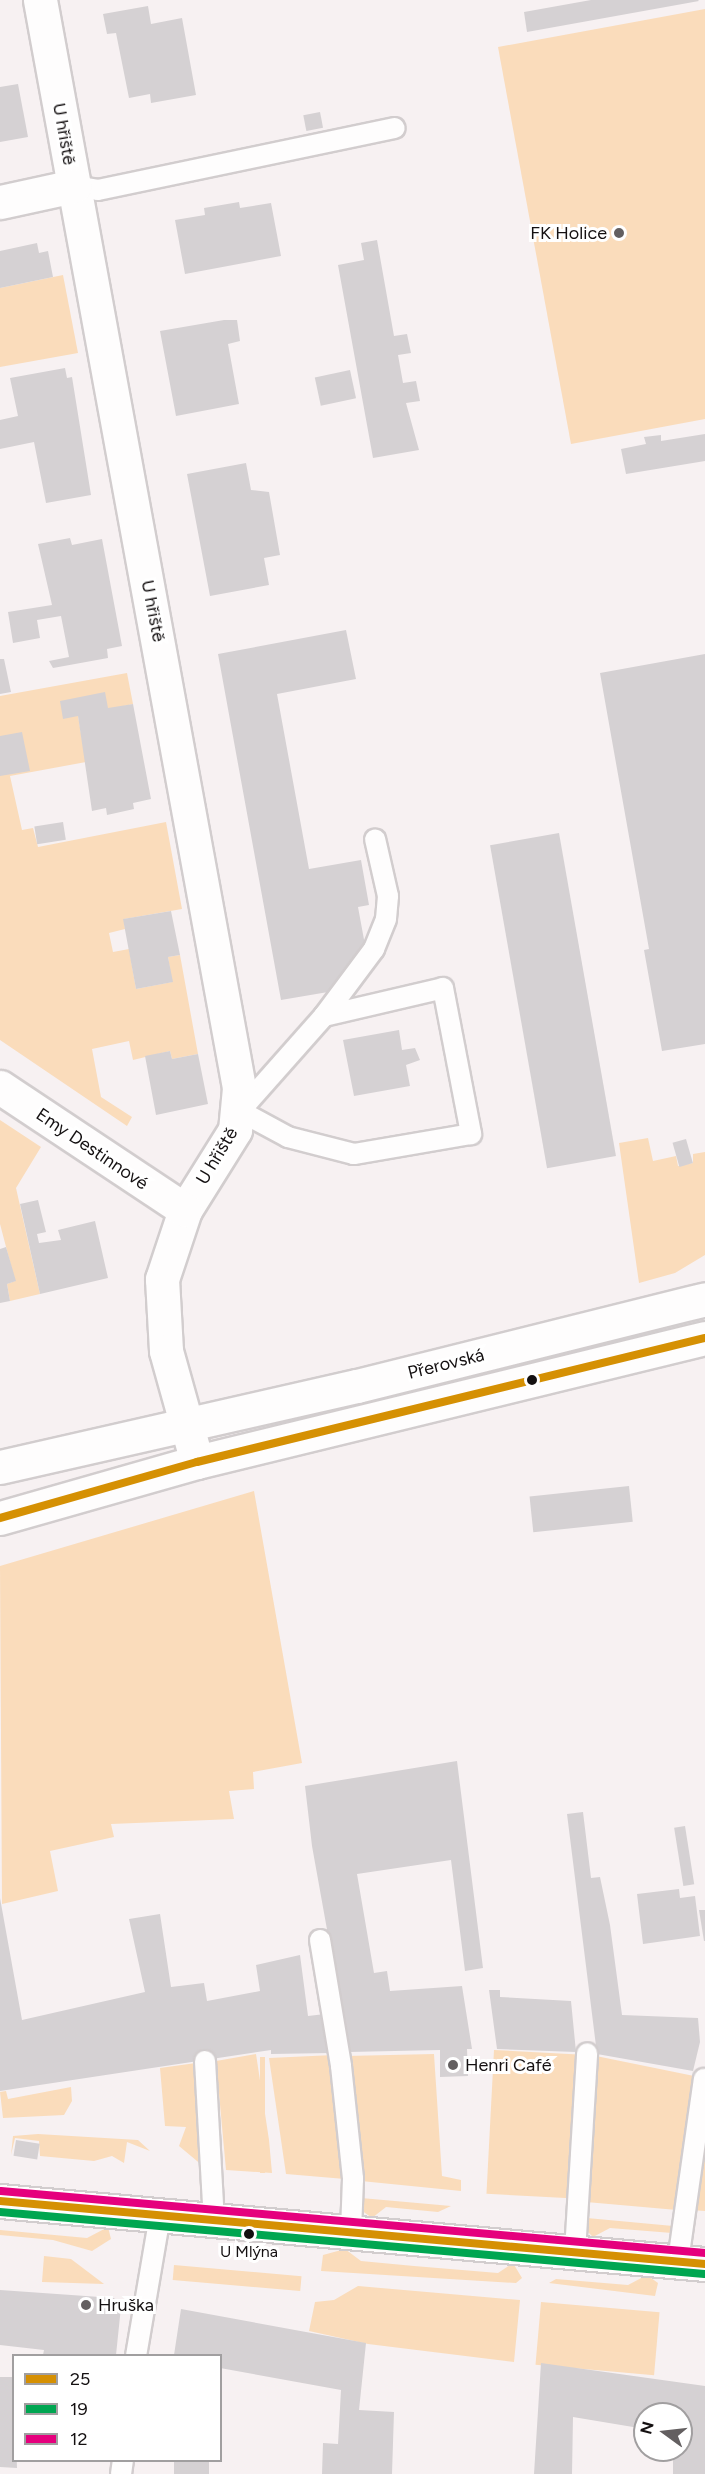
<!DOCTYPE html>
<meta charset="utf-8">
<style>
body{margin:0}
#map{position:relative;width:705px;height:2474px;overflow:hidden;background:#f7f1f2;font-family:Figtree,sans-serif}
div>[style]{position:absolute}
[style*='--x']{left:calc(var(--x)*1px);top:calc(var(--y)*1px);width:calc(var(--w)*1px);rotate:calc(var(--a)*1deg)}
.green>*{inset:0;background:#fadcbb;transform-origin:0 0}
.building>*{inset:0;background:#d5d1d3;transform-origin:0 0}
.roads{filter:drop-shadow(2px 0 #d2cdce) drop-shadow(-2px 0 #d2cdce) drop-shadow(0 2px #d2cdce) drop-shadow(0 -2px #d2cdce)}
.lane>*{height:20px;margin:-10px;padding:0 10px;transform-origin:10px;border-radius:10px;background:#fefdfd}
.street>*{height:33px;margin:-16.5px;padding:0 16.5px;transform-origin:16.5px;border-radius:16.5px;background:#fefdfd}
.primary>*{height:33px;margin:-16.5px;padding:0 16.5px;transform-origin:16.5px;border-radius:16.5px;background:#fefdfd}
.bus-1>*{height:8px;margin:-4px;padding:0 4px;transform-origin:4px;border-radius:4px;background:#d59003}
.bus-2>*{height:8px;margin:-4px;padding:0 4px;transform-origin:4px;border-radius:4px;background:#00a651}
.bus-3>*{height:8px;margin:-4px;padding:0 4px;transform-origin:4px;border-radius:4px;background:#e5007d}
.dots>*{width:16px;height:16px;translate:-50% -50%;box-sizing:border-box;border:3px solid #fff;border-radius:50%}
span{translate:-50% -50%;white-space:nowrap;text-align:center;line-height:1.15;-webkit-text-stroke:6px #fff;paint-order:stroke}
.bus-label{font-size:16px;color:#141011}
.street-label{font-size:18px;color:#141011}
.poi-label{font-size:18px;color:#141011}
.right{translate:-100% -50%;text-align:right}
.left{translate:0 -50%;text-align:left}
.legend{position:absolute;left:12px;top:2354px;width:210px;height:108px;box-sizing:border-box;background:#fff;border:2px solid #a19fa0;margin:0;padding:8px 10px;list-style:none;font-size:18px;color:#141011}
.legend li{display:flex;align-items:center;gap:12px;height:30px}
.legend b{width:30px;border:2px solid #a19fa0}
.north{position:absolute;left:633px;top:2402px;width:60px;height:60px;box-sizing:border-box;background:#fff;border:2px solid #a19fa0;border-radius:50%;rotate:285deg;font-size:16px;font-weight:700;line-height:24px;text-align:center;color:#141011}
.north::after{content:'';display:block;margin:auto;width:21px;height:27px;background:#635f60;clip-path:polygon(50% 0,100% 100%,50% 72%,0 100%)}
</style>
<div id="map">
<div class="green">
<div style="clip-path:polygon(705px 9px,705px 419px,571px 444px,498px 47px)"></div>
<div style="clip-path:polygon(63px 275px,78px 353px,0 367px,0 288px)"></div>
<div style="clip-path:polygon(127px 673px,133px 704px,78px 716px,86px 762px,10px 776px,22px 830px,33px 828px,38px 847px,166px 822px,182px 909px,124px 919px,125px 929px,109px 933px,113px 952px,129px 949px,136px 989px,172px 982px,168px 957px,180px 955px,198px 1054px,172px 1059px,170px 1051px,133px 1060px,129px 1041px,92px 1049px,101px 1097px,132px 1117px,127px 1126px,0 1040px,0 696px)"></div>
<div style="clip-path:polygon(0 1120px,41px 1147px,16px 1188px,40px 1294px,10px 1301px,7px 1284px,15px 1281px,0 1224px)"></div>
<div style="clip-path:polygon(648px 1138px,653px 1161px,676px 1156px,678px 1166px,693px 1163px,693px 1154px,705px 1152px,705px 1255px,675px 1273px,639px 1283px,619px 1143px)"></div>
<div style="clip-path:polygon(254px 1491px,302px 1763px,253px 1772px,254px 1789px,229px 1791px,234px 1819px,111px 1824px,114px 1837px,50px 1851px,58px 1891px,2px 1904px,0 1566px)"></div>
<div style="left:494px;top:2050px;width:84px;height:144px;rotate:3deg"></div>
<div style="clip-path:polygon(256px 2054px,269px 2140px,272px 2173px,226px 2170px,216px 2061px)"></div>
<div style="clip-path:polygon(434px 2054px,442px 2176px,461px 2180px,461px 2191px,361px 2181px,346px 2056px)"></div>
<div style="clip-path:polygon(334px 2055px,345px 2179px,286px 2174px,269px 2058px)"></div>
<div style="clip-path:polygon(591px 2055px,699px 2077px,677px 2210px,586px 2202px)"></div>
<div style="left:260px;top:2057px;width:5px;height:116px"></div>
<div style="clip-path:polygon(196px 2063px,203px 2166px,179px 2146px,186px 2127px,165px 2126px,160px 2068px)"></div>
<div style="clip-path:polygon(71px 2087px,72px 2101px,64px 2115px,3px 2118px,0 2092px,6px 2091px,8px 2099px)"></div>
<div style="clip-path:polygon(705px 2117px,705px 2211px,691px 2210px)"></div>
<div style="clip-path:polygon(38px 2134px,138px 2140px,150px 2151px,127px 2142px,124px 2163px,112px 2156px,94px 2161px,40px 2156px,39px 2141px,15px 2138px,11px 2155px,13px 2136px)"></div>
<div style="clip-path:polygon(361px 2198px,451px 2206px,438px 2212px,386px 2207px,372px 2218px,361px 2210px)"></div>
<div style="clip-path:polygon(587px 2218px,673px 2226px,672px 2233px,610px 2228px,593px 2237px,586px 2230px)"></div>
<div style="clip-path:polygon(108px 2227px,111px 2239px,92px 2251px,53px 2240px,0 2235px,0 2230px,87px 2238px)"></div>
<div style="clip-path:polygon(345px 2249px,361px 2261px,414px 2266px,498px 2273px,513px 2263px,522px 2278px,516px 2283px,321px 2271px,323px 2255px)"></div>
<div style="clip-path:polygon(44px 2256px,71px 2259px,104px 2284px,42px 2282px)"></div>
<div style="left:174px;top:2265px;width:128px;height:15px;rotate:5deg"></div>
<div style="clip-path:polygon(647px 2275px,658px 2283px,655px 2296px,549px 2283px,556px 2279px,628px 2285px)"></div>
<div style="clip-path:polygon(358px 2286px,520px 2300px,514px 2362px,368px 2344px,309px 2331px,315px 2302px,334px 2300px)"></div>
<div style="left:541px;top:2302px;width:119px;height:63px;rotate:5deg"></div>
</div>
<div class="building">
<div style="clip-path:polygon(591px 0,698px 0,699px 1px,527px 32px,524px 12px)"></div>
<div style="clip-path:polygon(148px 6px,151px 24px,182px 18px,196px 95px,151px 103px,150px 94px,129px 98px,116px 33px,107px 34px,103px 14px)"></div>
<div style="clip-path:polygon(18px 84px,28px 137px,0 142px,0 87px)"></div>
<div style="left:320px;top:112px;width:16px;height:17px;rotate:79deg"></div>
<div style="clip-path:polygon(239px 202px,240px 208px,271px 203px,281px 256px,185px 274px,175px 220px,205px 215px,204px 208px)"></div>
<div style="clip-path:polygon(377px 240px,394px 336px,407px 334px,411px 353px,398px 355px,403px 383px,416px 381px,420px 401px,406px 403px,419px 450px,373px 458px,338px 265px,364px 260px,361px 243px)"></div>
<div style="clip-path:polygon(37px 243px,39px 253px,48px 251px,53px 277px,0 288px,0 251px)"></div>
<div style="clip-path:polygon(224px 320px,237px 320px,240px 341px,228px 344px,239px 404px,176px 416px,160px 331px)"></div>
<div style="clip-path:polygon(65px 368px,67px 378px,72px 377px,91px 495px,46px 503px,34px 442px,0 449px,0 420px,18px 416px,10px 378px)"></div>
<div style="left:350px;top:370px;width:29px;height:36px;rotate:78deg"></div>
<div style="clip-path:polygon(705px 434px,705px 461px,626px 474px,621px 449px,646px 444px,644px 437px,661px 435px,661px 441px)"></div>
<div style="clip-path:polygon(246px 463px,251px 490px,269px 492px,280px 555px,264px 558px,269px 585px,210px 596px,187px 474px)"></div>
<div style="clip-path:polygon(70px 538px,72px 545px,102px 539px,122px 646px,107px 649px,108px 658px,53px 668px,49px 661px,69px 657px,61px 616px,37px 620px,40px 638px,13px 643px,8px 612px,52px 605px,38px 544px)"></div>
<div style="clip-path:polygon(346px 630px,356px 679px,277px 694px,309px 869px,361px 860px,369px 905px,358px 907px,365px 945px,328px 992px,281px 1000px,218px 654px)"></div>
<div style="clip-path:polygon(705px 654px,705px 1044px,662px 1051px,644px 950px,649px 949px,600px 673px)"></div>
<div style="clip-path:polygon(0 659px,4px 659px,11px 692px,0 694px)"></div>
<div style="clip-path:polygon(105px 692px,108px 708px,133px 704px,151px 799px,133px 803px,134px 809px,107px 815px,106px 808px,92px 811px,78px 716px,63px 719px,60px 701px)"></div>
<div style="clip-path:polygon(22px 732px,30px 771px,0 776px,0 736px)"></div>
<div style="left:63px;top:822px;width:18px;height:29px;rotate:81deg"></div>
<div style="left:559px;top:833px;width:328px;height:70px;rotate:80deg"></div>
<div style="clip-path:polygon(171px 911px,180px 955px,168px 957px,173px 982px,136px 989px,123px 919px)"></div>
<div style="clip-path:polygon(399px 1030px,402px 1050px,415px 1048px,420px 1060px,406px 1065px,410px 1086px,354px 1096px,343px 1040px)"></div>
<div style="clip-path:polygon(170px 1051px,172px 1059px,198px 1054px,208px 1104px,156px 1115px,145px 1056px)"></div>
<div style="left:686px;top:1139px;width:25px;height:14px;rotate:74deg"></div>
<div style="clip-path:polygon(38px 1200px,46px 1232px,37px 1234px,39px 1243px,61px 1240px,58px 1230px,95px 1221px,108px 1278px,40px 1294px,20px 1204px)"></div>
<div style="clip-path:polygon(6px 1247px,16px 1281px,7px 1284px,10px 1301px,0 1303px,0 1249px)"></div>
<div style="left:629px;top:1486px;width:36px;height:100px;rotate:84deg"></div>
<div style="clip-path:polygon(457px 1761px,483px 1968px,465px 1971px,451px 1860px,357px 1874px,374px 1973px,387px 1971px,390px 1991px,462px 1986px,472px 2049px,467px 2049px,468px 2076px,440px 2077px,440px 2050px,349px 2052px,312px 1846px,305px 1786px)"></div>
<div style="clip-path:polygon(583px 1812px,591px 1878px,600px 1877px,610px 1925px,622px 2015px,698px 2018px,700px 2042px,693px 2071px,597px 2054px,567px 1814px)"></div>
<div style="left:685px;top:1826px;width:59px;height:11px;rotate:81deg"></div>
<div style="clip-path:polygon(679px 1889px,680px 1898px,695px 1896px,700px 1936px,643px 1944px,637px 1894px)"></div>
<div style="clip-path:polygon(0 1898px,22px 2020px,145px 1992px,129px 1919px,160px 1914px,171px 1987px,204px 1983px,207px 2001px,260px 1991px,256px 1965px,300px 1955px,308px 2016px,325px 2014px,330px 2053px,271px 2054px,271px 2050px,0 2091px)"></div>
<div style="clip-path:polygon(699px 1910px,705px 1910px,705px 1941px,704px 1941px)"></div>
<div style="clip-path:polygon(489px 1990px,500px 1990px,500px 1997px,571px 2001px,576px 2052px,497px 2049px)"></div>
<div style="left:16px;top:2140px;width:24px;height:16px;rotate:9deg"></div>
<div style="clip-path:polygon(0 2290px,114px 2298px,121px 2307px,116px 2355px,43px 2355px,44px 2350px,0 2345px)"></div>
<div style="clip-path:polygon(181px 2309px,366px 2343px,359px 2410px,394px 2412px,392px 2474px,322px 2474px,323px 2443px,338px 2444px,341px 2390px,220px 2368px,220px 2355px,174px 2355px)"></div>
<div style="clip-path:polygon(541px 2363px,705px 2386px,705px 2474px,673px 2474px,673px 2450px,681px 2450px,681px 2414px,645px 2414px,645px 2429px,573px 2417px,572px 2474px,534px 2474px)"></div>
<div style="clip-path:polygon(0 2377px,14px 2377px,17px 2468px,0 2467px)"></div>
<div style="left:174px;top:2460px;width:35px;height:14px"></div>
</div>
<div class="roads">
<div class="lane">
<div style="--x:74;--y:186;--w:24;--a:9"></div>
<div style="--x:98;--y:190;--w:303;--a:-11.8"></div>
<div style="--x:443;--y:988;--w:149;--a:79.1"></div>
<div style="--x:471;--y:1134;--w:119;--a:170.3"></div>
<div style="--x:354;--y:1154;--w:68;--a:-165.6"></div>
<div style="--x:288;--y:1137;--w:55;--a:-151.6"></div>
<div style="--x:240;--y:1111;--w:127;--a:-48.5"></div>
<div style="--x:324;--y:1016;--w:122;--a:-13.2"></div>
<div style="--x:324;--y:1016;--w:84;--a:-53.3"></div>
<div style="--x:374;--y:949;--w:32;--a:-68"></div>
<div style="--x:386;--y:919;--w:23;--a:-85"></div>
<div style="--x:388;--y:896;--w:58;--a:-102.8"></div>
<div style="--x:320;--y:1940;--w:128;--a:80.5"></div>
<div style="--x:341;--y:2066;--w:114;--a:83.9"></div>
<div style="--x:353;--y:2179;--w:53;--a:92.2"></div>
<div style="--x:205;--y:2061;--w:160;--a:86.8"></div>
<div style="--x:575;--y:2252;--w:199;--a:-86.5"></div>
<div style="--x:678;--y:2261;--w:184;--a:-81.9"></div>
<div style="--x:136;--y:2356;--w:142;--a:-80.3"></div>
<div style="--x:121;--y:2474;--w:14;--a:-82"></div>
</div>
<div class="street">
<div style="--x:40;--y:0;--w:1106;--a:79.63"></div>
<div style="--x:239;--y:1088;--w:42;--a:95.4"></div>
<div style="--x:235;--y:1130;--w:94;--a:122"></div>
<div style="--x:185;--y:1210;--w:73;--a:108.4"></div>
<div style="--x:162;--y:1279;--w:72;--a:86.8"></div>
<div style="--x:166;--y:1351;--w:115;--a:74.4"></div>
<div style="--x:0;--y:202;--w:76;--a:-12.2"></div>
<div style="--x:0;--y:1087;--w:222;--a:33.6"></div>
<div style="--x:0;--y:2201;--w:708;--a:5.11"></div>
</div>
<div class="primary">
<div style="--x:0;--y:1467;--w:366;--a:-12.8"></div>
<div style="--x:357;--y:1386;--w:359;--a:-14"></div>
<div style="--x:0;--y:1518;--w:205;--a:-15.9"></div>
<div style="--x:197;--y:1462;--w:523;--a:-13.72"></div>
</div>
</div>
<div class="bus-1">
<div style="--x:0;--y:1518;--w:205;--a:-15.9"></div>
<div style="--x:197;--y:1462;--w:523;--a:-13.72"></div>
<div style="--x:0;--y:2201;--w:708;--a:5.11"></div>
</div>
<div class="bus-2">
<div style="--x:0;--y:2212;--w:707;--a:5.03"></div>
</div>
<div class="bus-3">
<div style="--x:1;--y:2191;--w:707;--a:5.03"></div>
</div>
<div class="dots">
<div style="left:619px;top:233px;background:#635f60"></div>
<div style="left:532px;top:1380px;background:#141011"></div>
<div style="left:453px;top:2065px;background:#635f60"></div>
<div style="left:249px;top:2234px;background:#141011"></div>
<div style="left:86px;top:2305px;background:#635f60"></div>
</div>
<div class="bus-label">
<span style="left:249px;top:2252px">U Mlýna</span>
</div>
<div class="street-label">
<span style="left:64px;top:134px;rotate:80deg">U hřiště</span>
<span style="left:153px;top:611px;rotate:79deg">U hřiště</span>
<span style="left:92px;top:1149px;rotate:34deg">Emy Destinnové</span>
<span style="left:217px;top:1156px;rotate:-59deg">U hřiště</span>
<span style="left:446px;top:1364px;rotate:-14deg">Přerovská</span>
</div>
<div class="poi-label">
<span class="right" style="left:607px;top:233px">FK Holice</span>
<span class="left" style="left:465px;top:2065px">Henri Café</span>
<span class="left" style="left:98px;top:2305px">Hruška</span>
</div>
<ul class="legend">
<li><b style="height:8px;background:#d59003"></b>25</li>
<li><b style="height:8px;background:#00a651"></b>19</li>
<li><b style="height:8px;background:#e5007d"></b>12</li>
</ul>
<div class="north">N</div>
</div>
